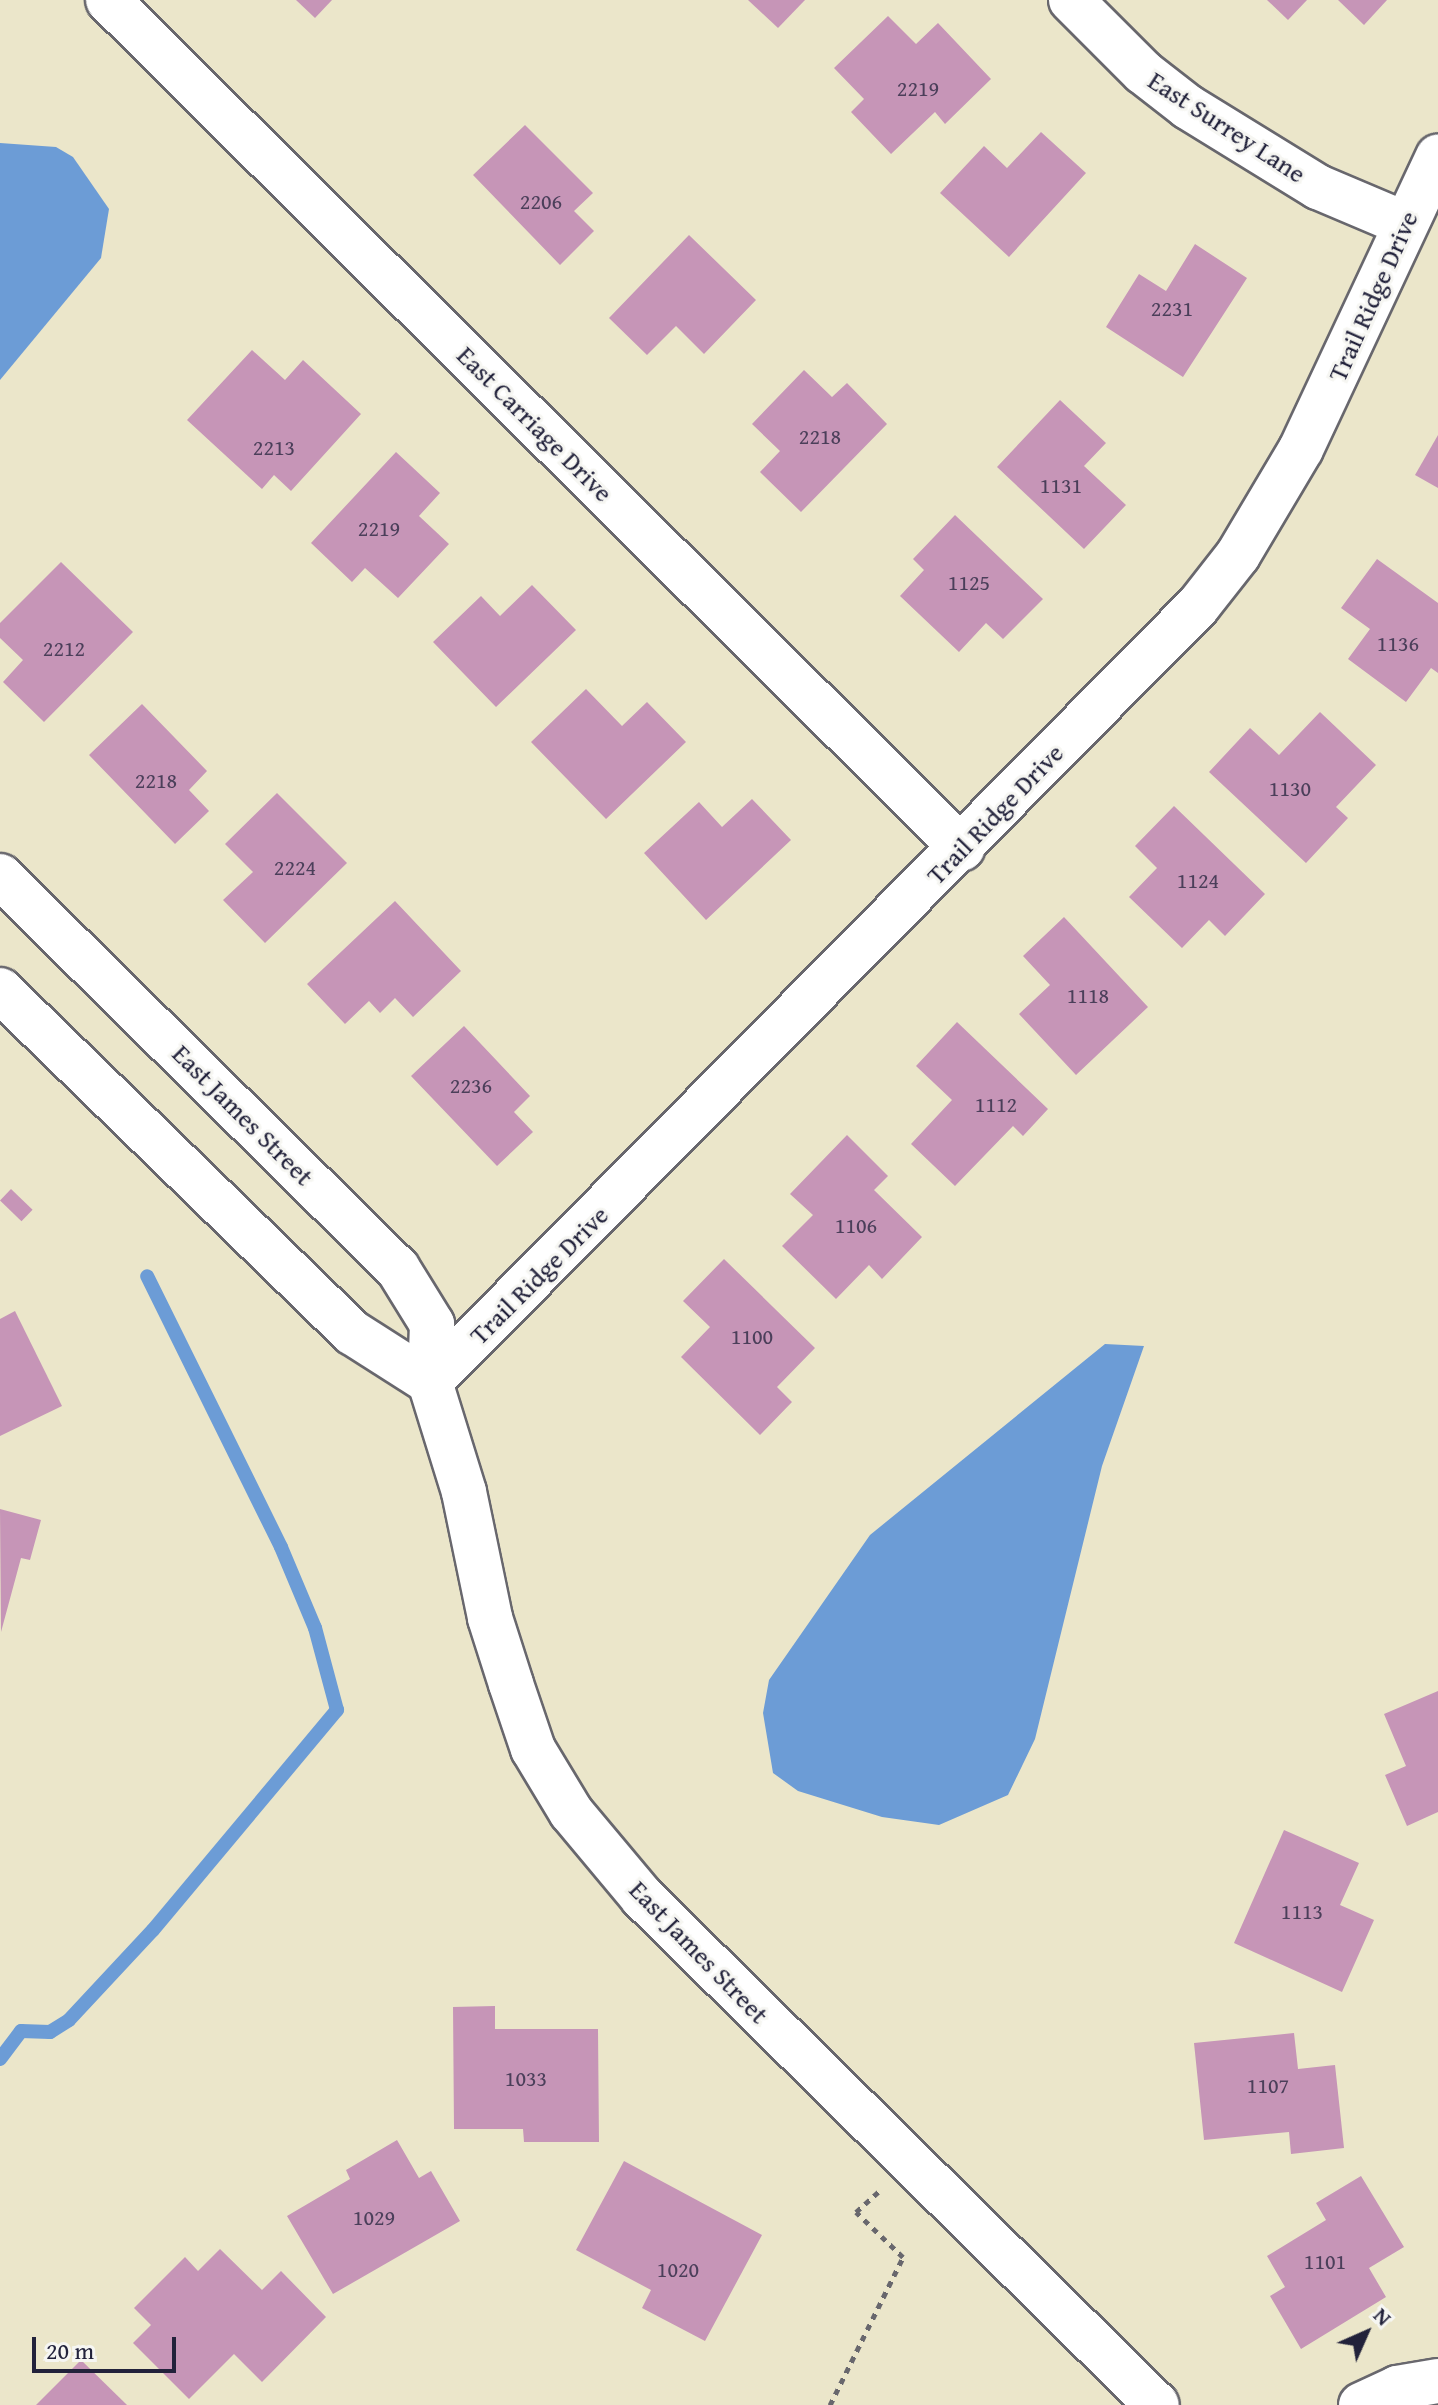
<!DOCTYPE html>
<style>
body{margin:0}
#map{position:relative;width:1438px;height:2405px;overflow:hidden;background:#ebe6ca;font-family:"Gentium Book Plus",serif}
div>[style]{position:absolute}
[style*='--x']{left:calc(var(--x)*1px);top:calc(var(--y)*1px);width:calc(var(--w)*1px);rotate:calc(var(--a)*1deg)}
.water>*{inset:0;background:#6c9cd6}
.stream>*{height:14px;margin:-7px;padding:0 7px;transform-origin:7px;border-radius:7px;background:#6c9cd6}
.building>*{inset:0;background:#c695b7;transform-origin:0 0}
.path>*{height:5px;margin-top:-2.5px;transform-origin:0;background:repeating-linear-gradient(90deg,#68676d 0 6px,transparent 0 12px)}
.roads{filter:drop-shadow(2px 0 #68676d) drop-shadow(-2px 0 #68676d) drop-shadow(0 2px #68676d) drop-shadow(0 -2px #68676d)}
.minor>*{height:44px;margin:-22px;padding:0 22px;transform-origin:22px;border-radius:22px;background:#fff}
.tertiary>*{height:44px;margin:-22px;padding:0 22px;transform-origin:22px;border-radius:22px;background:#fff}
span{translate:-50% -50%;white-space:nowrap;text-align:center;line-height:1.15;-webkit-text-stroke:6px #f6f6f2;paint-order:stroke}
.number-label{font-size:22px;color:#4b3f5a}
.number-label span{-webkit-text-stroke-width:0}
.street-label{font-size:26px;color:#22223b}
.north{position:absolute;left:1326px;top:2293px;width:80px;height:80px;-webkit-text-stroke:6px #f6f6f2;paint-order:stroke;rotate:45deg;font-size:22px;font-weight:700;line-height:32px;text-align:center;color:#22223b}
.north::after{content:'';display:block;margin:auto;width:28px;height:36px;background:#22223b;clip-path:polygon(50% 0,100% 100%,50% 72%,0 100%)}
.scale{position:absolute;left:32px;top:2337px;width:144px;height:36px;box-sizing:border-box;border:4px solid #22223b;border-top:0;padding-left:10px;font-size:24px;line-height:28px;white-space:nowrap;color:#22223b;-webkit-text-stroke:6px #f6f6f2;paint-order:stroke}
</style>
<div id="map">
<div class="water">
<div style="clip-path:polygon(0 143px,56px 147px,73px 157px,109px 209px,101px 258px,0 380px)"></div>
<div style="clip-path:polygon(1105px 1344px,1144px 1346px,1102px 1466px,1035px 1739px,1008px 1795px,939px 1825px,882px 1817px,798px 1791px,773px 1773px,763px 1713px,769px 1680px,870px 1535px)"></div>
</div>
<div class="stream">
<div style="--x:0;--y:2059;--w:35;--a:-53"></div>
<div style="--x:21;--y:2031;--w:29;--a:2"></div>
<div style="--x:50;--y:2032;--w:22;--a:-32"></div>
<div style="--x:69;--y:2020;--w:123;--a:-47"></div>
<div style="--x:153;--y:1930;--w:287;--a:-50.1"></div>
<div style="--x:337;--y:1710;--w:85;--a:-105"></div>
<div style="--x:315;--y:1628;--w:88;--a:-112.8"></div>
<div style="--x:281;--y:1547;--w:302;--a:-116.3"></div>
</div>
<div class="building">
<div style="clip-path:polygon(296px 0,332px 0,315px 18px)"></div>
<div style="clip-path:polygon(748px 0,805px 0,778px 28px)"></div>
<div style="clip-path:polygon(1267px 0,1307px 0,1288px 20px)"></div>
<div style="clip-path:polygon(1338px 0,1387px 0,1364px 25px)"></div>
<div style="clip-path:polygon(888px 16px,916px 44px,938px 23px,991px 79px,945px 124px,935px 112px,891px 154px,851px 112px,864px 99px,834px 68px)"></div>
<div style="clip-path:polygon(525px 125px,593px 193px,574px 211px,594px 231px,560px 265px,473px 175px)"></div>
<div style="clip-path:polygon(1041px 132px,1086px 173px,1009px 257px,940px 193px,984px 146px,1007px 168px)"></div>
<div style="clip-path:polygon(689px 235px,756px 300px,704px 354px,676px 326px,647px 355px,609px 318px)"></div>
<div style="clip-path:polygon(1195px 244px,1247px 278px,1183px 377px,1106px 327px,1139px 274px,1166px 291px)"></div>
<div style="clip-path:polygon(252px 350px,285px 380px,303px 360px,361px 414px,291px 491px,274px 475px,262px 489px,187px 420px)"></div>
<div style="clip-path:polygon(804px 370px,832px 397px,847px 383px,887px 424px,801px 512px,760px 472px,780px 451px,752px 424px)"></div>
<div style="clip-path:polygon(1060px 400px,1106px 443px,1084px 466px,1126px 505px,1084px 549px,997px 467px)"></div>
<div style="clip-path:polygon(1438px 435px,1438px 488px,1415px 475px)"></div>
<div style="clip-path:polygon(396px 452px,440px 493px,419px 516px,449px 544px,398px 598px,365px 568px,352px 582px,311px 543px)"></div>
<div style="clip-path:polygon(955px 515px,1043px 599px,1003px 639px,986px 623px,959px 652px,900px 596px,924px 570px,913px 559px)"></div>
<div style="clip-path:polygon(1377px 559px,1438px 603px,1438px 673px,1431px 668px,1406px 702px,1348px 659px,1370px 629px,1341px 608px)"></div>
<div style="clip-path:polygon(61px 562px,133px 632px,44px 722px,3px 682px,23px 660px,0 638px,0 623px)"></div>
<div style="clip-path:polygon(532px 585px,576px 630px,496px 707px,433px 642px,481px 596px,500px 616px)"></div>
<div style="clip-path:polygon(586px 689px,622px 726px,647px 702px,686px 742px,606px 819px,531px 742px)"></div>
<div style="clip-path:polygon(142px 704px,207px 771px,189px 790px,209px 811px,175px 844px,89px 755px)"></div>
<div style="clip-path:polygon(1320px 712px,1376px 765px,1336px 807px,1348px 818px,1306px 863px,1209px 772px,1250px 728px,1279px 755px)"></div>
<div style="clip-path:polygon(277px 793px,347px 863px,265px 943px,223px 900px,253px 872px,225px 844px)"></div>
<div style="clip-path:polygon(752px 799px,791px 840px,706px 920px,644px 853px,699px 802px,722px 827px)"></div>
<div style="clip-path:polygon(1174px 806px,1265px 894px,1225px 936px,1209px 920px,1182px 948px,1129px 897px,1157px 868px,1135px 846px)"></div>
<div style="clip-path:polygon(395px 901px,461px 971px,413px 1017px,395px 998px,380px 1013px,369px 1001px,345px 1024px,307px 984px)"></div>
<div style="clip-path:polygon(1064px 917px,1148px 1007px,1076px 1075px,1019px 1014px,1050px 985px,1023px 956px)"></div>
<div style="clip-path:polygon(957px 1022px,1048px 1109px,1023px 1136px,1013px 1126px,955px 1186px,911px 1144px,952px 1100px,916px 1066px)"></div>
<div style="clip-path:polygon(464px 1026px,530px 1096px,514px 1112px,533px 1132px,497px 1166px,411px 1076px)"></div>
<div style="clip-path:polygon(847px 1135px,888px 1176px,874px 1190px,922px 1237px,882px 1279px,869px 1265px,836px 1299px,782px 1246px,813px 1215px,790px 1194px)"></div>
<div style="left:11px;top:1189px;width:30px;height:16px;rotate:44deg"></div>
<div style="clip-path:polygon(724px 1259px,815px 1348px,777px 1387px,792px 1402px,760px 1435px,681px 1357px,710px 1327px,683px 1301px)"></div>
<div style="clip-path:polygon(15px 1311px,62px 1406px,0 1436px,0 1319px)"></div>
<div style="clip-path:polygon(0 1509px,41px 1520px,30px 1560px,21px 1558px,1px 1632px)"></div>
<div style="clip-path:polygon(1438px 1691px,1438px 1812px,1407px 1826px,1385px 1775px,1406px 1766px,1384px 1714px)"></div>
<div style="clip-path:polygon(1284px 1830px,1359px 1863px,1340px 1905px,1374px 1920px,1342px 1992px,1234px 1943px)"></div>
<div style="clip-path:polygon(495px 2006px,495px 2029px,598px 2029px,599px 2142px,524px 2142px,523px 2129px,454px 2129px,453px 2007px)"></div>
<div style="clip-path:polygon(1294px 2033px,1298px 2069px,1335px 2065px,1344px 2148px,1291px 2154px,1289px 2132px,1204px 2140px,1194px 2043px)"></div>
<div style="clip-path:polygon(397px 2140px,419px 2178px,431px 2171px,460px 2221px,333px 2294px,287px 2216px,350px 2179px,346px 2170px)"></div>
<div style="clip-path:polygon(624px 2161px,762px 2235px,705px 2341px,642px 2308px,651px 2290px,576px 2250px)"></div>
<div style="clip-path:polygon(1361px 2176px,1404px 2247px,1369px 2268px,1386px 2297px,1301px 2349px,1270px 2296px,1285px 2287px,1267px 2256px,1326px 2220px,1316px 2203px)"></div>
<div style="clip-path:polygon(220px 2249px,262px 2290px,281px 2271px,326px 2317px,262px 2382px,234px 2354px,189px 2399px,133px 2343px,151px 2325px,134px 2308px,185px 2257px,198px 2271px)"></div>
<div style="clip-path:polygon(81px 2360px,127px 2405px,36px 2405px)"></div>
</div>
<div class="path">
<div style="--x:830;--y:2405;--w:165;--a:-63.7"></div>
<div style="--x:903;--y:2257;--w:65;--a:-136.2"></div>
<div style="--x:856;--y:2212;--w:30;--a:-42"></div>
</div>
<div class="roads">
<div class="minor">
<div style="--x:108;--y:0;--w:1204;--a:44.8"></div>
<div style="--x:1071;--y:0;--w:102;--a:45"></div>
<div style="--x:1143;--y:72;--w:57;--a:37.9"></div>
<div style="--x:1188;--y:107;--w:153;--a:31.6"></div>
<div style="--x:1318;--y:187;--w:95;--a:23"></div>
<div style="--x:430;--y:1382;--w:1092;--a:-45.3"></div>
<div style="--x:1198;--y:606;--w:65;--a:-51.9"></div>
<div style="--x:1238;--y:555;--w:123;--a:-59.3"></div>
<div style="--x:1301;--y:449;--w:323;--a:-64.9"></div>
<div style="--x:1361;--y:2405;--w:40;--a:-25"></div>
<div style="--x:1397;--y:2388;--w:42;--a:-9.7"></div>
</div>
<div class="tertiary">
<div style="--x:0;--y:876;--w:559;--a:44.64"></div>
<div style="--x:398;--y:1269;--w:65;--a:58.3"></div>
<div style="--x:432;--y:1324;--w:58;--a:92"></div>
<div style="--x:430;--y:1382;--w:115;--a:72.8"></div>
<div style="--x:464;--y:1492;--w:129;--a:78.3"></div>
<div style="--x:490;--y:1618;--w:69;--a:72.3"></div>
<div style="--x:511;--y:1684;--w:69;--a:71.3"></div>
<div style="--x:533;--y:1749;--w:74;--a:58.9"></div>
<div style="--x:571;--y:1812;--w:111;--a:50.1"></div>
<div style="--x:642;--y:1897;--w:723;--a:44.61"></div>
<div style="--x:0;--y:990;--w:492;--a:44.2"></div>
<div style="--x:353;--y:1333;--w:91;--a:32.5"></div>
</div>
</div>
<div class="number-label">
<span style="left:918px;top:89px">2219</span>
<span style="left:541px;top:202px">2206</span>
<span style="left:1172px;top:309px">2231</span>
<span style="left:820px;top:437px">2218</span>
<span style="left:274px;top:448px">2213</span>
<span style="left:1061px;top:486px">1131</span>
<span style="left:379px;top:529px">2219</span>
<span style="left:969px;top:583px">1125</span>
<span style="left:1398px;top:644px">1136</span>
<span style="left:64px;top:649px">2212</span>
<span style="left:156px;top:781px">2218</span>
<span style="left:1290px;top:789px">1130</span>
<span style="left:295px;top:868px">2224</span>
<span style="left:1198px;top:881px">1124</span>
<span style="left:1088px;top:996px">1118</span>
<span style="left:471px;top:1086px">2236</span>
<span style="left:996px;top:1105px">1112</span>
<span style="left:856px;top:1226px">1106</span>
<span style="left:752px;top:1337px">1100</span>
<span style="left:1302px;top:1912px">1113</span>
<span style="left:526px;top:2079px">1033</span>
<span style="left:1268px;top:2086px">1107</span>
<span style="left:374px;top:2218px">1029</span>
<span style="left:1325px;top:2262px">1101</span>
<span style="left:678px;top:2270px">1020</span>
</div>
<div class="street-label">
<span style="left:1227px;top:127px;rotate:33deg">East Surrey Lane</span>
<span style="left:1373px;top:296px;rotate:-66deg">Trail Ridge Drive</span>
<span style="left:535px;top:424px;rotate:45deg">East Carriage Drive</span>
<span style="left:995px;top:814px;rotate:-46deg">Trail Ridge Drive</span>
<span style="left:243px;top:1115px;rotate:45deg">East James Street</span>
<span style="left:539px;top:1275px;rotate:-45deg">Trail Ridge Drive</span>
<span style="left:699px;top:1952px;rotate:46deg">East James Street</span>
</div>
<div class="north">N</div>
<div class="scale">20 m</div>
</div>
